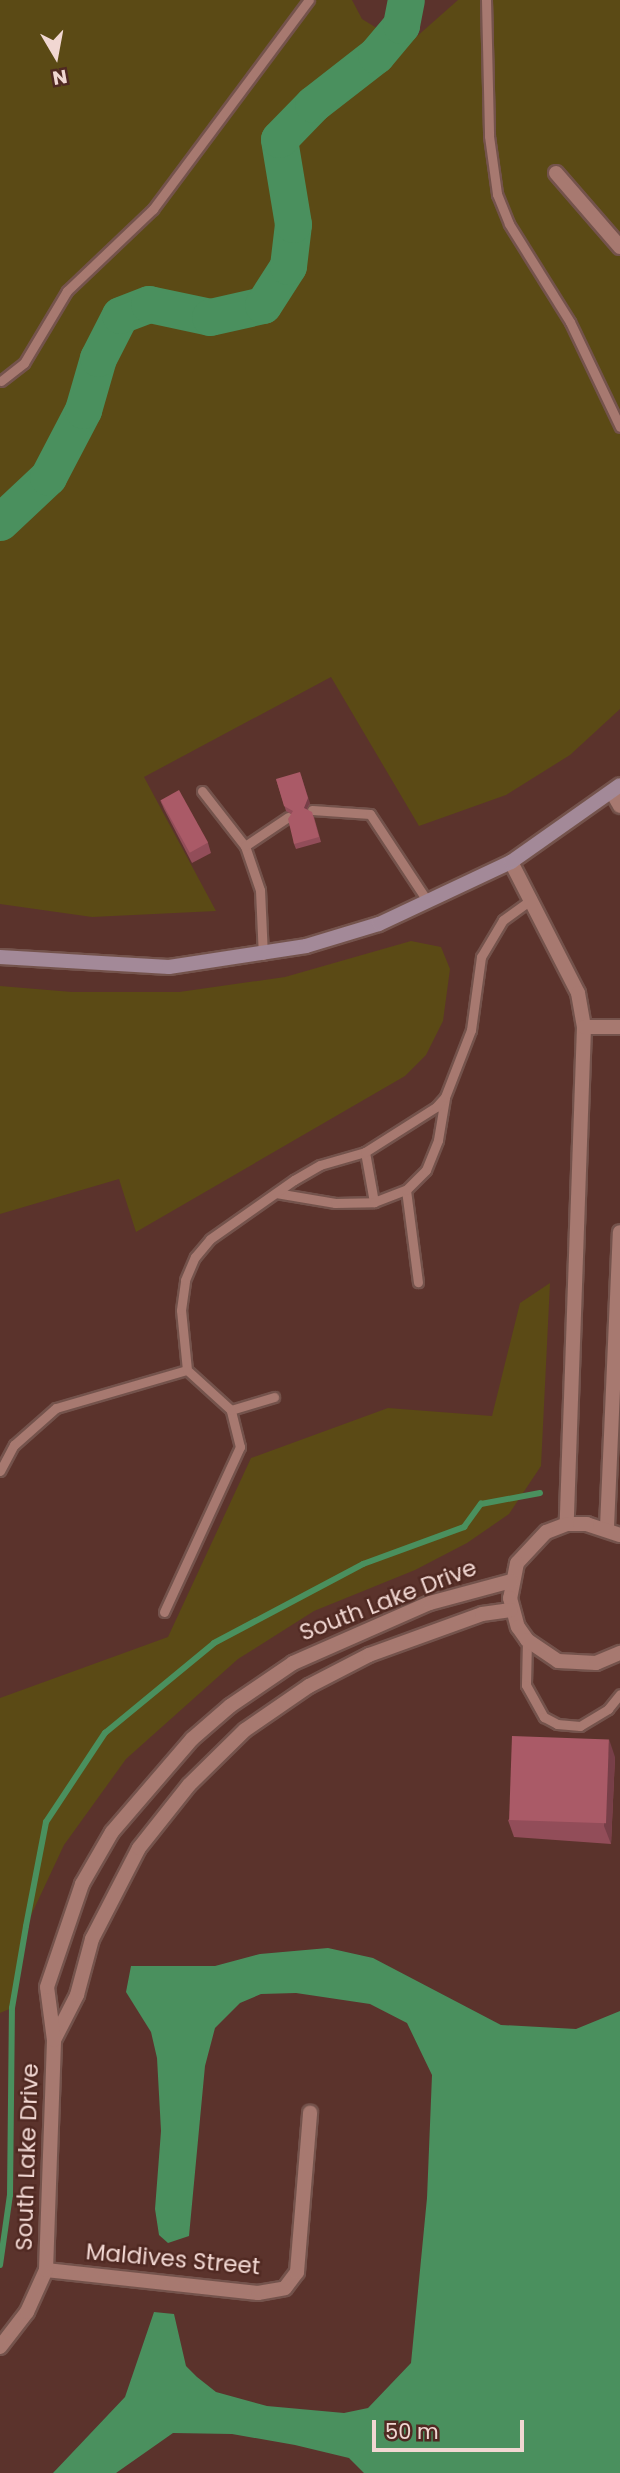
<!DOCTYPE html>
<style>
body{margin:0}
#map{position:relative;width:620px;height:2473px;overflow:hidden;background:#5b332c;font-family:Poppins,sans-serif}
div>[style]{position:absolute}
[style*='--x']{left:calc(var(--x)*1px);top:calc(var(--y)*1px);width:calc(var(--w)*1px);rotate:calc(var(--a)*1deg)}
.green>*{inset:0;background:#5b4a15}
.water>*{inset:0;background:#4a905e}
.stream>*{height:6px;margin:-3px;padding:0 3px;transform-origin:3px;border-radius:3px;background:#4a905e}
.river>*{height:37px;margin:-18.5px;padding:0 18.5px;transform-origin:18.5px;border-radius:18.5px;background:#4a905e}
.roads{filter:drop-shadow(2px 0 #74534c) drop-shadow(-2px 0 #74534c) drop-shadow(0 2px #74534c) drop-shadow(0 -2px #74534c)}
.service>*{height:9px;margin:-4.5px;padding:0 4.5px;transform-origin:4.5px;border-radius:4.5px;background:#a77970}
.minor>*{height:14px;margin:-7px;padding:0 7px;transform-origin:7px;border-radius:7px;background:#a77970}
.secondary>*{height:14px;margin:-7px;padding:0 7px;transform-origin:7px;border-radius:7px;background:#a38998}
.wall>*{inset:0;background:#924d59}
.shaded-wall>*{inset:0;background:#773f48}
.building>*{inset:0;background:#aa5a67;transform-origin:0 0}
span{translate:-50% -50%;white-space:nowrap;text-align:center;line-height:1.15;-webkit-text-stroke:5px #502922;paint-order:stroke}
.street-label{font-size:23px;color:#f1d7d2}
.north{position:absolute;left:21px;top:21px;width:70px;height:70px;-webkit-text-stroke:5px #502922;paint-order:stroke;rotate:170deg;font-size:19px;font-weight:700;line-height:28px;text-align:center;color:#f1d7d2}
.north::after{content:'';display:block;margin:auto;width:24px;height:32px;background:#f1d7d2;clip-path:polygon(50% 0,100% 100%,50% 72%,0 100%)}
.scale{position:absolute;left:372px;top:2420px;width:152px;height:32px;box-sizing:border-box;border:4px solid #f1d7d2;border-top:0;padding-left:9px;font-size:21px;line-height:24px;white-space:nowrap;color:#f1d7d2;-webkit-text-stroke:5px #502922;paint-order:stroke}
</style>
<div id="map">
<div class="green">
<div style="clip-path:polygon(0 0,352px 0,362px 19px,406px 46px,458px 0,620px 0,620px 709px,570px 755px,506px 795px,419px 826px,331px 677px,144px 777px,216px 911px,92px 917px,0 904px)"></div>
<div style="clip-path:polygon(411px 941px,441px 947px,450px 969px,443px 1021px,426px 1055px,405px 1076px,136px 1232px,119px 1179px,0 1214px,0 986px,72px 992px,179px 992px,285px 977px)"></div>
<div style="clip-path:polygon(550px 1283px,541px 1466px,509px 1514px,467px 1543px,415px 1570px,314px 1611px,238px 1659px,126px 1759px,64px 1845px,26px 1926px,12px 2008px,0 2013px,0 1698px,168px 1637px,251px 1458px,388px 1408px,492px 1416px,520px 1303px)"></div>
</div>
<div class="water">
<div style="clip-path:polygon(328px 1948px,373px 1958px,501px 2025px,576px 2029px,620px 2011px,620px 2473px,364px 2473px,349px 2458px,295px 2445px,232px 2434px,173px 2433px,116px 2473px,53px 2473px,125px 2397px,154px 2312px,174px 2314px,186px 2366px,197px 2377px,216px 2392px,267px 2406px,344px 2413px,368px 2408px,411px 2363px,427px 2198px,432px 2075px,407px 2023px,370px 2004px,296px 1993px,261px 1994px,240px 2003px,215px 2028px,205px 2066px,189px 2236px,168px 2243px,159px 2235px,155px 2209px,161px 2131px,157px 2058px,151px 2032px,126px 1992px,131px 1966px,215px 1966px,260px 1954px)"></div>
</div>
<div class="stream">
<div style="--x:0;--y:2265;--w:71;--a:-81.9"></div>
<div style="--x:10;--y:2195;--w:187;--a:-89.4"></div>
<div style="--x:12;--y:2008;--w:83;--a:-80.3"></div>
<div style="--x:26;--y:1926;--w:106;--a:-79.1"></div>
<div style="--x:46;--y:1822;--w:107;--a:-56.5"></div>
<div style="--x:105;--y:1733;--w:141;--a:-39.5"></div>
<div style="--x:214;--y:1643;--w:169;--a:-27.9"></div>
<div style="--x:363;--y:1564;--w:108;--a:-20.1"></div>
<div style="--x:464;--y:1527;--w:29;--a:-54"></div>
<div style="--x:481;--y:1504;--w:60;--a:-10.6"></div>
</div>
<div class="river">
<div style="--x:0;--y:522;--w:66;--a:-43.2"></div>
<div style="--x:48;--y:477;--w:76;--a:-62.4"></div>
<div style="--x:83;--y:410;--w:54;--a:-73.9"></div>
<div style="--x:98;--y:358;--w:48;--a:-62.9"></div>
<div style="--x:120;--y:315;--w:31;--a:-21"></div>
<div style="--x:149;--y:304;--w:62;--a:12"></div>
<div style="--x:210;--y:317;--w:54;--a:-12.8"></div>
<div style="--x:263;--y:305;--w:46;--a:-57.3"></div>
<div style="--x:288;--y:266;--w:42;--a:-83.2"></div>
<div style="--x:293;--y:224;--w:86;--a:-99.4"></div>
<div style="--x:279;--y:139;--w:49;--a:-45.8"></div>
<div style="--x:313;--y:104;--w:80;--a:-37.9"></div>
<div style="--x:376;--y:55;--w:39;--a:-50"></div>
<div style="--x:401;--y:25;--w:25;--a:-79"></div>
</div>
<div class="roads">
<div class="service">
<div style="--x:486;--y:0;--w:136;--a:88.7"></div>
<div style="--x:489;--y:136;--w:59;--a:82.1"></div>
<div style="--x:497;--y:194;--w:32;--a:68"></div>
<div style="--x:509;--y:224;--w:115;--a:58.1"></div>
<div style="--x:570;--y:322;--w:116;--a:64.5"></div>
<div style="--x:1;--y:381;--w:29;--a:-38"></div>
<div style="--x:24;--y:363;--w:84;--a:-59.2"></div>
<div style="--x:67;--y:291;--w:119;--a:-43.6"></div>
<div style="--x:153;--y:209;--w:261;--a:-53.3"></div>
<div style="--x:202;--y:791;--w:70;--a:52"></div>
<div style="--x:245;--y:846;--w:46;--a:71.2"></div>
<div style="--x:260;--y:890;--w:65;--a:87.4"></div>
<div style="--x:312;--y:810;--w:58;--a:3.9"></div>
<div style="--x:370;--y:814;--w:105;--a:56.6"></div>
<div style="--x:245;--y:846;--w:52;--a:-34"></div>
<div style="--x:365;--y:1152;--w:51;--a:79.8"></div>
<div style="--x:406;--y:1190;--w:93;--a:82.6"></div>
<div style="--x:276;--y:1193;--w:60;--a:9.6"></div>
<div style="--x:335;--y:1203;--w:39;--a:-1"></div>
<div style="--x:374;--y:1202;--w:34;--a:-21"></div>
<div style="--x:406;--y:1190;--w:28;--a:-45"></div>
<div style="--x:426;--y:1170;--w:32;--a:-68"></div>
<div style="--x:438;--y:1140;--w:43;--a:-80.5"></div>
<div style="--x:231;--y:1410;--w:45;--a:-16.8"></div>
<div style="--x:0;--y:1471;--w:30;--a:-62"></div>
<div style="--x:14;--y:1445;--w:56;--a:-41.4"></div>
<div style="--x:56;--y:1408;--w:136;--a:-16.2"></div>
<div style="--x:164;--y:1612;--w:182;--a:-65.3"></div>
<div style="--x:240;--y:1447;--w:38;--a:-104"></div>
<div style="--x:231;--y:1410;--w:59;--a:-137.7"></div>
<div style="--x:187;--y:1370;--w:60;--a:-95.7"></div>
<div style="--x:181;--y:1310;--w:30;--a:-82"></div>
<div style="--x:185;--y:1280;--w:25;--a:-67"></div>
<div style="--x:195;--y:1257;--w:23;--a:-50"></div>
<div style="--x:210;--y:1239;--w:103;--a:-35.1"></div>
<div style="--x:294;--y:1180;--w:30;--a:-30"></div>
<div style="--x:320;--y:1165;--w:47;--a:-16.1"></div>
<div style="--x:365;--y:1152;--w:84;--a:-32.4"></div>
<div style="--x:436;--y:1107;--w:13;--a:-48"></div>
<div style="--x:445;--y:1097;--w:72;--a:-68.8"></div>
<div style="--x:471;--y:1030;--w:74;--a:-82.2"></div>
<div style="--x:481;--y:957;--w:43;--a:-59.3"></div>
<div style="--x:503;--y:920;--w:36;--a:-36"></div>
<div style="--x:527;--y:1640;--w:45;--a:91.3"></div>
<div style="--x:526;--y:1685;--w:37;--a:61"></div>
<div style="--x:544;--y:1717;--w:15;--a:28"></div>
<div style="--x:557;--y:1724;--w:23;--a:5"></div>
<div style="--x:580;--y:1726;--w:33;--a:-31"></div>
<div style="--x:608;--y:1709;--w:19;--a:-51"></div>
</div>
<div class="minor">
<div style="--x:556;--y:173;--w:98;--a:49.1"></div>
<div style="--x:612;--y:792;--w:16;--a:60"></div>
<div style="--x:511;--y:862;--w:147;--a:62.9"></div>
<div style="--x:578;--y:993;--w:35;--a:80"></div>
<div style="--x:584;--y:1027;--w:497;--a:92"></div>
<div style="--x:584;--y:1027;--w:36;--a:0"></div>
<div style="--x:607;--y:1527;--w:295;--a:-87.5"></div>
<div style="--x:620;--y:1535;--w:35;--a:-162"></div>
<div style="--x:587;--y:1524;--w:20;--a:180"></div>
<div style="--x:567;--y:1524;--w:22;--a:159"></div>
<div style="--x:546;--y:1532;--w:42;--a:133.1"></div>
<div style="--x:517;--y:1563;--w:36;--a:101"></div>
<div style="--x:510;--y:1598;--w:30;--a:75"></div>
<div style="--x:518;--y:1627;--w:16;--a:55"></div>
<div style="--x:527;--y:1640;--w:37;--a:34"></div>
<div style="--x:558;--y:1661;--w:38;--a:3"></div>
<div style="--x:596;--y:1663;--w:26;--a:-23"></div>
<div style="--x:54;--y:2040;--w:51;--a:-62.9"></div>
<div style="--x:77;--y:1995;--w:58;--a:-75"></div>
<div style="--x:92;--y:1939;--w:102;--a:-62.7"></div>
<div style="--x:139;--y:1848;--w:80;--a:-51.6"></div>
<div style="--x:189;--y:1785;--w:78;--a:-44.5"></div>
<div style="--x:245;--y:1730;--w:78;--a:-34.5"></div>
<div style="--x:309;--y:1686;--w:68;--a:-27.3"></div>
<div style="--x:369;--y:1655;--w:120;--a:-19.9"></div>
<div style="--x:482;--y:1614;--w:29;--a:-8"></div>
<div style="--x:46;--y:2270;--w:213;--a:6.2"></div>
<div style="--x:258;--y:2293;--w:27;--a:-10"></div>
<div style="--x:285;--y:2288;--w:20;--a:-53"></div>
<div style="--x:297;--y:2272;--w:160;--a:-85.3"></div>
<div style="--x:0;--y:2347;--w:44;--a:-52.4"></div>
<div style="--x:27;--y:2312;--w:46;--a:-65.7"></div>
<div style="--x:46;--y:2270;--w:230;--a:-88"></div>
<div style="--x:54;--y:2040;--w:53;--a:-97.5"></div>
<div style="--x:47;--y:1987;--w:109;--a:-71.2"></div>
<div style="--x:82;--y:1884;--w:60;--a:-60"></div>
<div style="--x:112;--y:1832;--w:123;--a:-49.3"></div>
<div style="--x:192;--y:1739;--w:50;--a:-41"></div>
<div style="--x:230;--y:1706;--w:76;--a:-34.3"></div>
<div style="--x:293;--y:1663;--w:150;--a:-23.7"></div>
<div style="--x:430;--y:1603;--w:84;--a:-15.2"></div>
</div>
<div class="secondary">
<div style="--x:0;--y:957;--w:169;--a:3.4"></div>
<div style="--x:169;--y:967;--w:139;--a:-8.7"></div>
<div style="--x:306;--y:946;--w:76;--a:-16.8"></div>
<div style="--x:379;--y:924;--w:146;--a:-25.2"></div>
<div style="--x:511;--y:862;--w:133;--a:-35.2"></div>
</div>
</div>
<div class="wall">
<div style="clip-path:polygon(276px 779px,310px 803px,307px 809px,314px 817px,321px 842px,296px 849px,294px 844px,291px 814px,286px 811px)"></div>
<div style="clip-path:polygon(160px 800px,208px 843px,211px 853px,192px 863px,164px 809px)"></div>
<div style="clip-path:polygon(615px 1757px,611px 1844px,514px 1837px,508px 1820px)"></div>
</div>
<div class="shaded-wall">
<div style="clip-path:polygon(300px 772px,310px 803px,305px 812px,304px 808px)"></div>
<div style="clip-path:polygon(609px 1739px,615px 1757px,611px 1844px,604px 1826px)"></div>
</div>
<div class="building">
<div style="clip-path:polygon(300px 772px,308px 798px,304px 808px,312px 812px,319px 837px,294px 844px,288px 819px,293px 811px,284px 806px,276px 779px)"></div>
<div style="left:179px;top:790px;width:60px;height:21px;rotate:61deg"></div>
<div style="left:512px;top:1736px;width:97px;height:84px;rotate:2deg"></div>
</div>
<div class="street-label">
<span style="left:388px;top:1600px;rotate:-21deg">South Lake Drive</span>
<span style="left:27px;top:2157px;rotate:-88deg">South Lake Drive</span>
<span style="left:173px;top:2259px;rotate:5deg">Maldives Street</span>
</div>
<div class="north">N</div>
<div class="scale">50 m</div>
</div>
